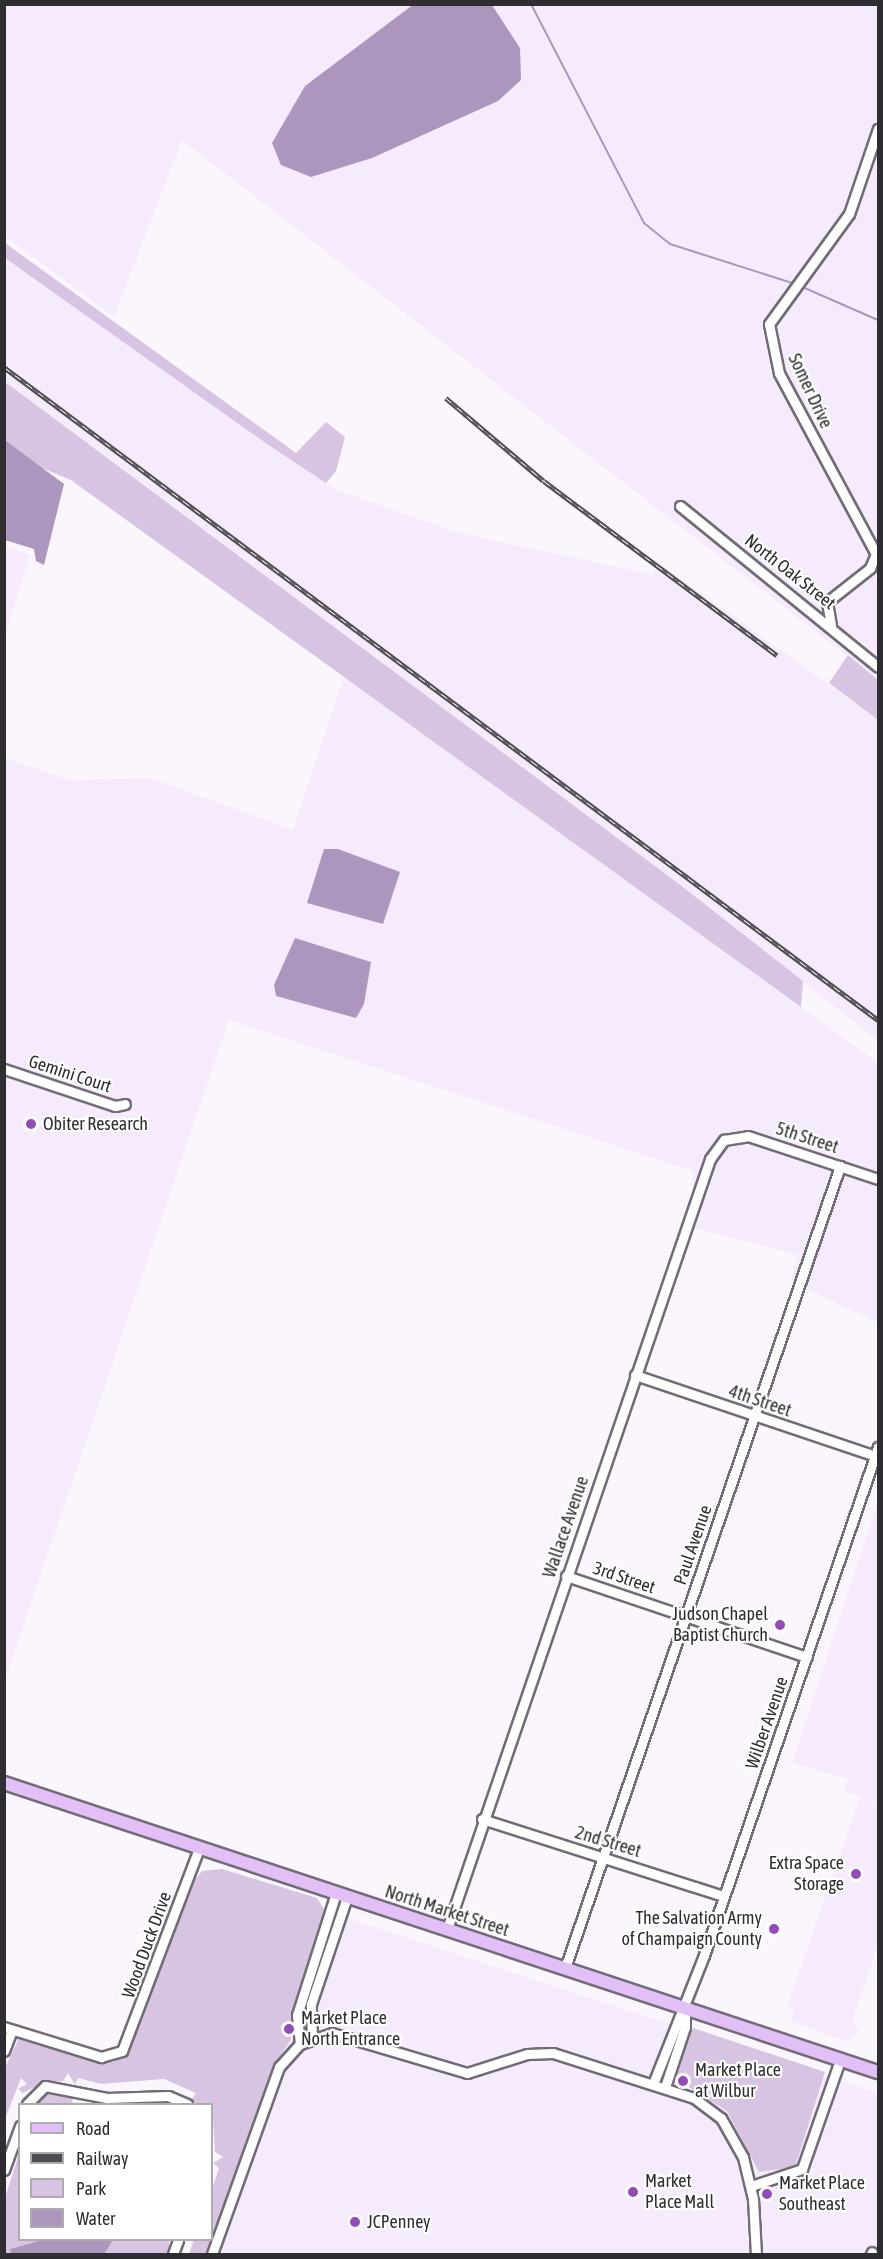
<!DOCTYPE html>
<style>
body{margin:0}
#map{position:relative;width:883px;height:2259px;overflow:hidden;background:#fbf6fe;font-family:"Asap Condensed",sans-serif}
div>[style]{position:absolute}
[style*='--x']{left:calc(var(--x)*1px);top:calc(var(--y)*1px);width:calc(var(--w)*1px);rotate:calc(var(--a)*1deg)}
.built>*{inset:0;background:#f5ebfc}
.green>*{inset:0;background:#d6c4e2}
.water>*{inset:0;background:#ad96bd}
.stream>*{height:2px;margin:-1px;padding:0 1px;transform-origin:1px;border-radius:1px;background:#ad96bd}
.roads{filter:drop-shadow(2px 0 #726c75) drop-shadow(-2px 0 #726c75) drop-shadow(0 2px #726c75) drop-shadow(0 -2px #726c75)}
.minor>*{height:9px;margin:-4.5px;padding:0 4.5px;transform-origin:4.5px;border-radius:4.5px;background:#fff}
.major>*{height:12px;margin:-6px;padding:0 6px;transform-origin:6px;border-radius:6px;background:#e3bff8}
.rail>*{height:4.5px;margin-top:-2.25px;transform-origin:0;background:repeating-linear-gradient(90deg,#fff 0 7px,#4f4d51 0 14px);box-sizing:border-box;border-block:2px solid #4f4d51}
.dots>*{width:16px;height:16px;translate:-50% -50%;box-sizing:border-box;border:3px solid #fff;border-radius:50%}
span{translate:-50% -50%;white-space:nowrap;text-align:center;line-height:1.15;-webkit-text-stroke:4.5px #fff;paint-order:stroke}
.street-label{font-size:18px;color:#2f2d31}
.poi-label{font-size:18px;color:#2f2d31}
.left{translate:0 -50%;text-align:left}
.right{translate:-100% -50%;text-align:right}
.frame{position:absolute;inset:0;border:6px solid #2f2d31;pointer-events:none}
.legend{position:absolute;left:18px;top:2103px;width:195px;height:138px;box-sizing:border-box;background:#fff;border:2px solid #acabad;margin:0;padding:8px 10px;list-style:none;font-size:18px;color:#2f2d31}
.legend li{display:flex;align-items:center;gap:12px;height:30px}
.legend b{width:30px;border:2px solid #acabad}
</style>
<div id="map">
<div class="built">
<div style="clip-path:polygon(5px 5px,878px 5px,878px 680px,182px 140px,114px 317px,5px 236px)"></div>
<div style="clip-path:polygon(4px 258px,337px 490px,459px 533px,651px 574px,662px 565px,878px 720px,878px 1041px,679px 884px,5px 381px)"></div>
<div style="clip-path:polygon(5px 546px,30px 555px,5px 636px,4px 546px)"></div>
<div style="clip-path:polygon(344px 677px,878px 1063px,878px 1323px,791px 1281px,797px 1255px,694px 1228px,693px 1171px,229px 1020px,5px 1680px,5px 758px,69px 780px,150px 778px,293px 830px)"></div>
<div style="clip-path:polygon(878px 1501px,878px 1802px,844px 1791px,848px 1779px,792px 1763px)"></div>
<div style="clip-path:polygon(860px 1797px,878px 1803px,878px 1945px,852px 2021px,859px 2032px,848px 2042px,791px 2021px,794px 2009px,787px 2007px)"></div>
<div style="clip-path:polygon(317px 1908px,878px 2093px,878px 2254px,197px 2254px,212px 2240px)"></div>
</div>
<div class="green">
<div style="clip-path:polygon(5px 243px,296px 453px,326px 422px,345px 437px,336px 471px,326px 483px,267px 444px,5px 258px)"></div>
<div style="clip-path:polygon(4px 381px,679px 884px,803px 981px,801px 1007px,71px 480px,42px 468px,5px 440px)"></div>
<div style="clip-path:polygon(848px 655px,878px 680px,878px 720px,829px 683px)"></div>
<div style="clip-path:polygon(222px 1869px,317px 1898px,326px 1912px,293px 2012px,291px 2039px,274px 2066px,207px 2254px,189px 2254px,194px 2240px,212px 2240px,212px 2189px,219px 2168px,213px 2163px,223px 2157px,215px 2152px,212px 2104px,197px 2104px,192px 2099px,196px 2093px,164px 2079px,101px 2084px,78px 2078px,75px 2085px,68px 2073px,63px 2081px,44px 2082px,23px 2093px,18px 2089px,27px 2084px,21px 2078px,5px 2119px,5px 2068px,19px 2038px,94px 2061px,113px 2062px,129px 2053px,194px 1881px,202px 1871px)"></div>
<div style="clip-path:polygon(693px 2028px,825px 2072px,795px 2167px,759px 2172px,727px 2111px,678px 2080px,676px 2068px)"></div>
<div style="clip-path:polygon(50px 2091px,74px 2096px,72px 2102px,80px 2104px,37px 2104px,37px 2098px)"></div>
<div style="clip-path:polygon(19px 2154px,20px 2240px,169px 2240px,170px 2254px,4px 2254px,5px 2198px)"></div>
</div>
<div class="water">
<div style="clip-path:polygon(414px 4px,492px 5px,520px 48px,521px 80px,498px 101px,372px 158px,311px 177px,281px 165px,272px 143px,305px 86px)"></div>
<div style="clip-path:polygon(5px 440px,64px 484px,44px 565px,36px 561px,34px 549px,5px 540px)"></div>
<div style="clip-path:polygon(324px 849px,338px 849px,400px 872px,383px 924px,307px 903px)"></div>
<div style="clip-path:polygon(295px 938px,371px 962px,364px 1004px,356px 1018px,276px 996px,274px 985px)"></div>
<div style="clip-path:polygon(43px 2240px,113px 2240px,104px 2254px,12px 2254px,10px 2249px)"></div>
</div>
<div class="stream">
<div style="--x:531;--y:4;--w:246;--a:62.7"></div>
<div style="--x:644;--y:223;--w:33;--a:39"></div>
<div style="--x:670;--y:244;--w:131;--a:17.7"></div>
<div style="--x:800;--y:286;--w:85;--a:23.6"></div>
</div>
<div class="roads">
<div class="minor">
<div style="--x:680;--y:506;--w:255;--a:39.1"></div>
<div style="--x:831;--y:625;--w:23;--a:-100"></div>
<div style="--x:827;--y:602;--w:55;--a:-38.3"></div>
<div style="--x:870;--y:568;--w:15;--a:-67"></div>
<div style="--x:876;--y:554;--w:205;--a:-118.2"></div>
<div style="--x:779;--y:373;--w:50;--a:-101.5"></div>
<div style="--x:769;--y:324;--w:136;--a:-54"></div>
<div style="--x:849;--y:214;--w:90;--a:-71.2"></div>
<div style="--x:4;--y:1069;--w:117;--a:18.4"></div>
<div style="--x:115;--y:1106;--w:10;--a:-11"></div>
<div style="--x:635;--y:1375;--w:254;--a:18.6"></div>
<div style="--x:566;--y:1576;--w:254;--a:18.6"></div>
<div style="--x:482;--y:1819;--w:254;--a:17.7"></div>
<div style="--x:447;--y:1929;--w:814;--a:-71.14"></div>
<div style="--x:710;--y:1159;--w:24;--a:-54"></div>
<div style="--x:724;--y:1140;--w:24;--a:-9"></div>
<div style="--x:748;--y:1136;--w:137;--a:18.3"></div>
<div style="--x:565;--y:1968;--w:848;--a:-71.07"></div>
<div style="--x:4;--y:2027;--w:102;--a:17.2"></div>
<div style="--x:101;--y:2057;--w:22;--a:-16"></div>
<div style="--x:122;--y:2051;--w:217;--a:-69.2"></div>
<div style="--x:312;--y:2038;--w:34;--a:-92"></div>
<div style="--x:311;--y:2004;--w:113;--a:-71.4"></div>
<div style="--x:300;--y:2044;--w:29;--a:-96"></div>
<div style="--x:297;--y:2015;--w:128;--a:-72.3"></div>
<div style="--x:4;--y:2051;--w:22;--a:-69"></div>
<div style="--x:653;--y:2084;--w:139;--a:-68.4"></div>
<div style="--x:704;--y:1955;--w:537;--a:-71.09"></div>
<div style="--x:665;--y:2087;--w:63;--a:-71.6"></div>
<div style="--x:685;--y:2027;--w:19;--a:-90"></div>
<div style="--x:27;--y:2104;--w:25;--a:-45"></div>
<div style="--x:45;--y:2086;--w:63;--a:11"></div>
<div style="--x:107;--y:2098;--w:61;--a:-1.9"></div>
<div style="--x:168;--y:2096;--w:21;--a:23"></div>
<div style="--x:4;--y:2170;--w:47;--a:-70"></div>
<div style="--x:751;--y:2186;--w:54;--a:-18.4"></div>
<div style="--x:802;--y:2169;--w:115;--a:-70.8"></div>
<div style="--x:173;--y:2254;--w:15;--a:-70"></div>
<div style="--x:212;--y:2254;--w:199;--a:-70.3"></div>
<div style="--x:279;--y:2067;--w:31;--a:-48"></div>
<div style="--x:300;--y:2044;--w:34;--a:-19"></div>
<div style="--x:332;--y:2033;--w:141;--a:16.5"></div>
<div style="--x:467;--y:2073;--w:63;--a:-17.6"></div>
<div style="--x:527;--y:2054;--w:26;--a:-2"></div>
<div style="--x:553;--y:2053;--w:148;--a:17.7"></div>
<div style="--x:694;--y:2098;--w:34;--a:37"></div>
<div style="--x:721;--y:2118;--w:45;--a:60.6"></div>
<div style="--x:743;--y:2157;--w:43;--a:76.6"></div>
<div style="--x:753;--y:2199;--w:55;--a:86.9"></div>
<div style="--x:871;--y:2254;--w:2;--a:-63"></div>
</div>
<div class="major">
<div style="--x:4;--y:1783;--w:921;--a:18.3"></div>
</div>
</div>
<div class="rail">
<div style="--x:4;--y:367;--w:1091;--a:36.76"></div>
<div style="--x:446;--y:398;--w:128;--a:40.3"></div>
<div style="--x:544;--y:481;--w:291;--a:36.8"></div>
</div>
<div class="dots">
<div style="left:31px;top:1124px;background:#9449bc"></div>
<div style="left:780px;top:1625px;background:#9449bc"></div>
<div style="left:856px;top:1874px;background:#9449bc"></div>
<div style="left:774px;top:1929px;background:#9449bc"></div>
<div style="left:289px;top:2029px;background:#9449bc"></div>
<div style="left:683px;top:2081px;background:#9449bc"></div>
<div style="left:633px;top:2192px;background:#9449bc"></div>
<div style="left:767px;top:2194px;background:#9449bc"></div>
<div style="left:355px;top:2222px;background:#9449bc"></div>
</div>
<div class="street-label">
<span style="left:810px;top:391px;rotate:65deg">Somer Drive</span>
<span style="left:790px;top:572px;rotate:38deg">North Oak Street</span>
<span style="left:70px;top:1074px;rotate:18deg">Gemini Court</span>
<span style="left:807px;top:1138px;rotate:18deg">5th Street</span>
<span style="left:760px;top:1401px;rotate:19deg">4th Street</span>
<span style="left:566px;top:1527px;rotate:-71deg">Wallace Avenue</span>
<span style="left:693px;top:1545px;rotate:-71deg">Paul Avenue</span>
<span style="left:624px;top:1578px;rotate:19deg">3rd Street</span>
<span style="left:767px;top:1723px;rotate:-71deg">Wilber Avenue</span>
<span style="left:608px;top:1842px;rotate:17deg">2nd Street</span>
<span style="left:447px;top:1911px;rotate:18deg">North Market Street</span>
<span style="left:147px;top:1945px;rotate:-70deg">Wood Duck Drive</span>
</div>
<div class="poi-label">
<span class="left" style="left:43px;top:1124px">Obiter Research</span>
<span class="right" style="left:768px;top:1625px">Judson Chapel<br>Baptist Church</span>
<span class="right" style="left:844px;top:1874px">Extra Space<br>Storage</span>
<span class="right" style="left:762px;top:1929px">The Salvation Army<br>of Champaign County</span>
<span class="left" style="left:301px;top:2029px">Market Place<br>North Entrance</span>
<span class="left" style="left:695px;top:2081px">Market Place<br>at Wilbur</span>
<span class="left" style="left:645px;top:2192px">Market<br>Place Mall</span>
<span class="left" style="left:779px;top:2194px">Market Place<br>Southeast</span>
<span class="left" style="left:367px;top:2222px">JCPenney</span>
</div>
<div class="frame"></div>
<ul class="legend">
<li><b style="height:8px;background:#e3bff8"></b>Road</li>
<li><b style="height:8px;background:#4f4d51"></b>Railway</li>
<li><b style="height:16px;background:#d6c4e2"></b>Park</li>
<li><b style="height:16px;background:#ad96bd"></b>Water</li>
</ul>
</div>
